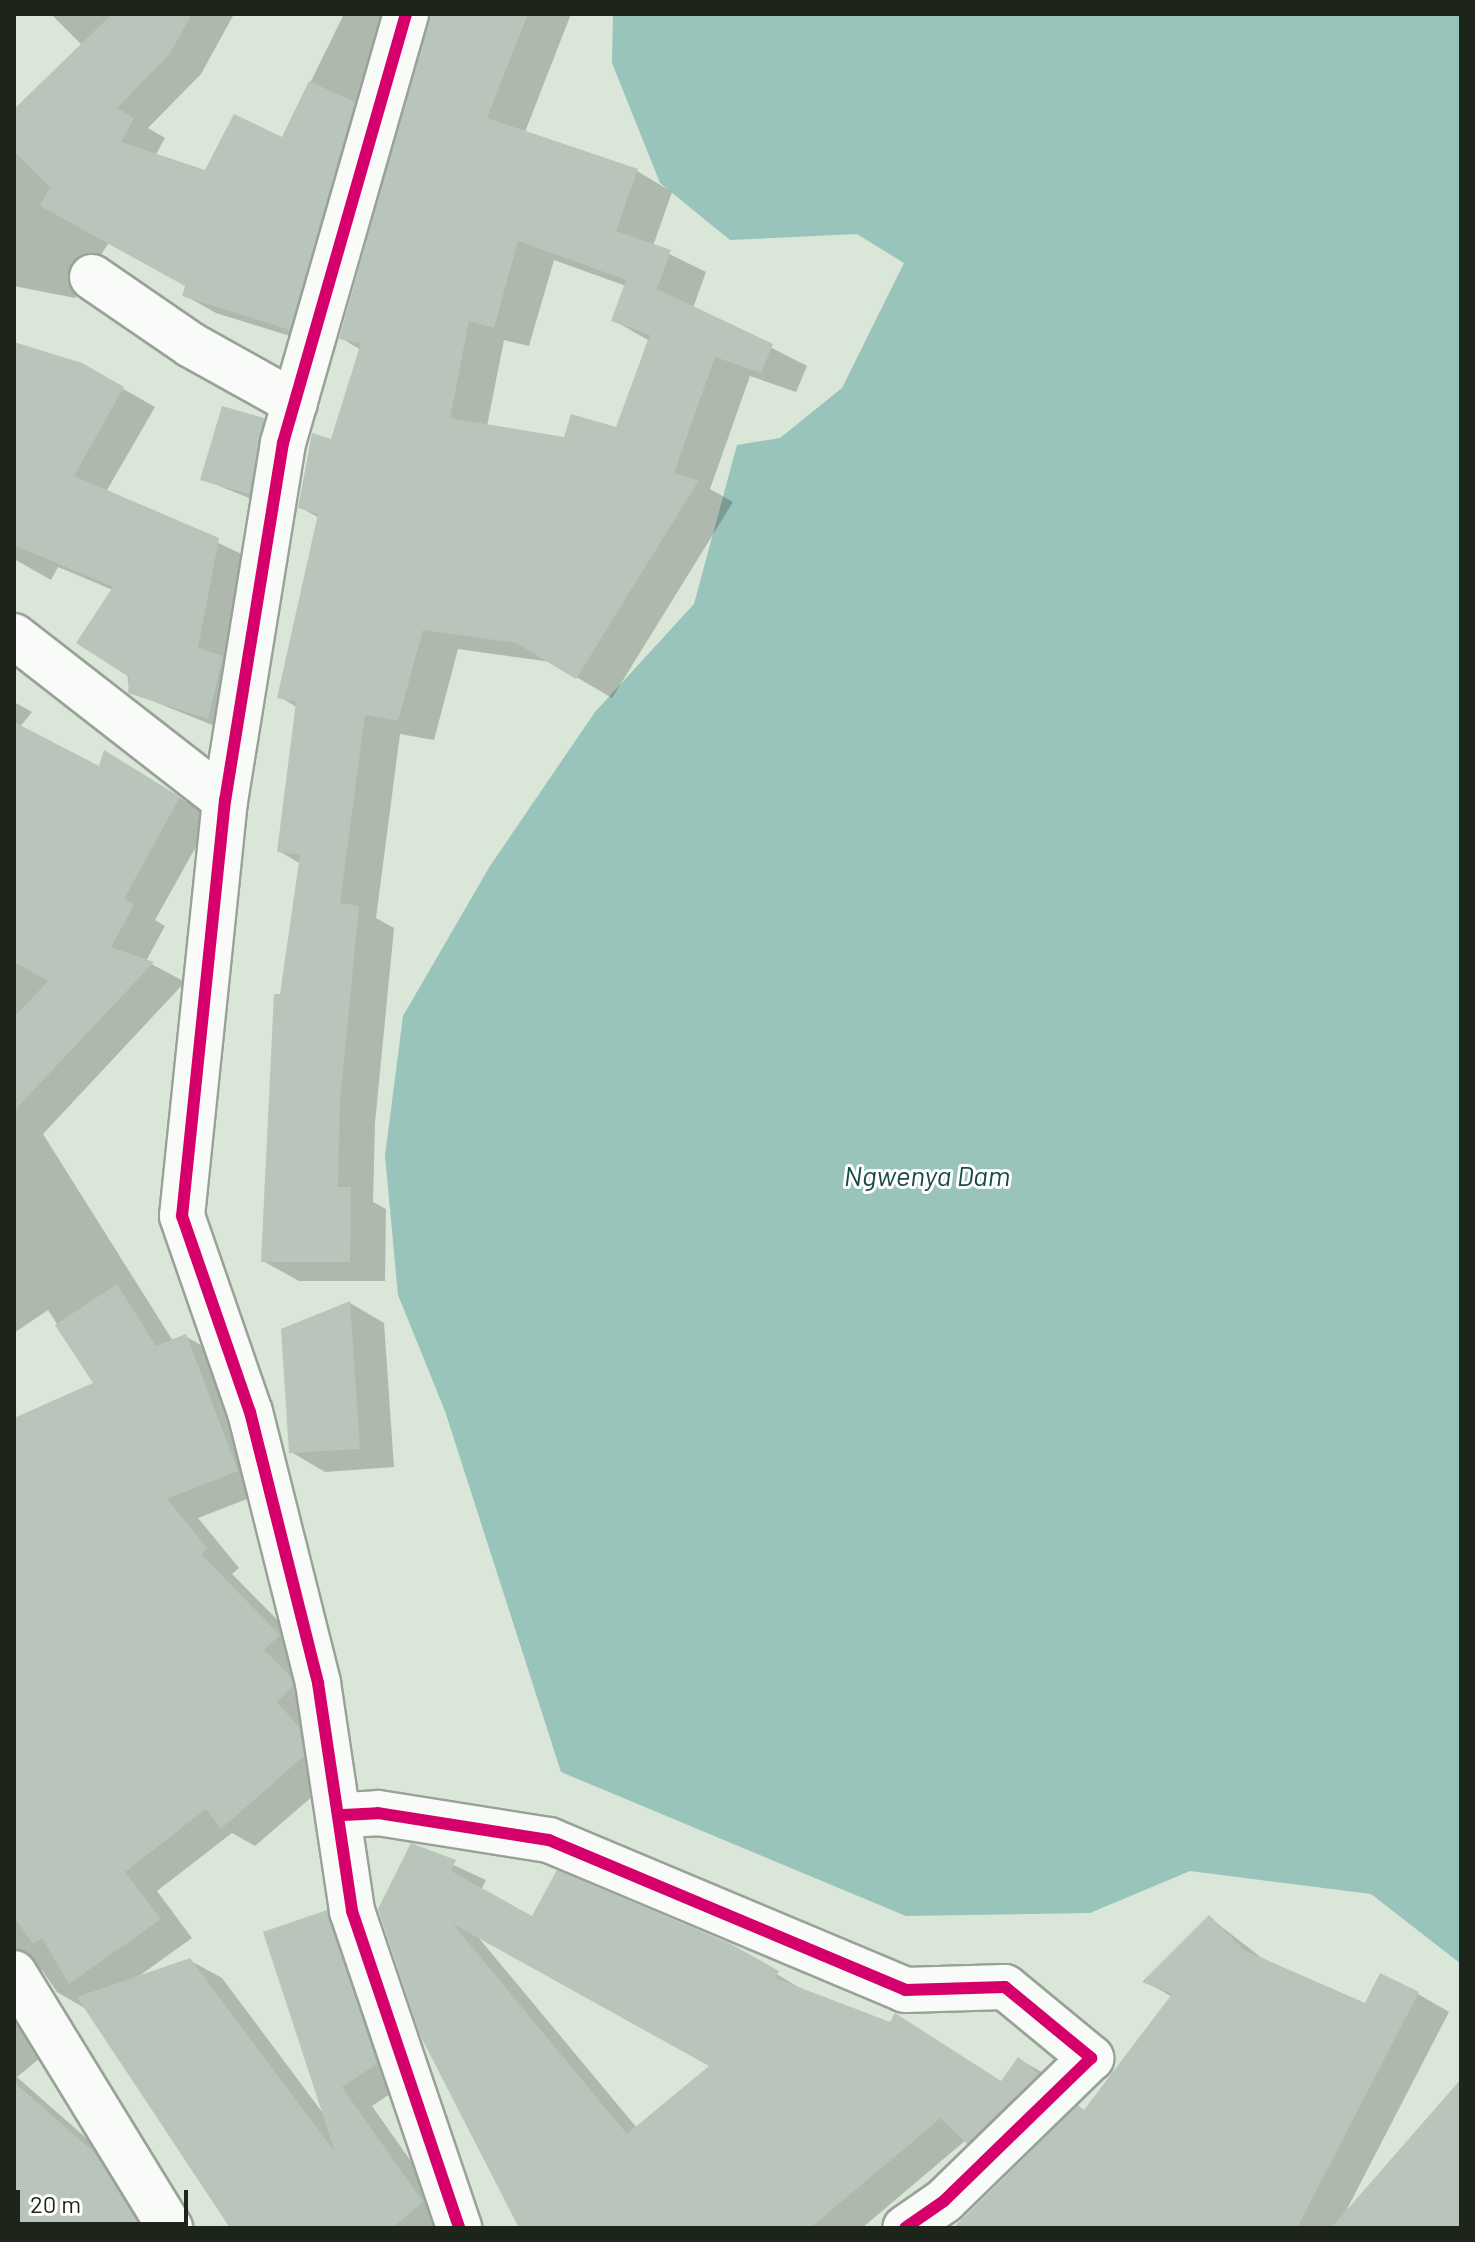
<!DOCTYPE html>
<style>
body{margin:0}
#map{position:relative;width:1475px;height:2242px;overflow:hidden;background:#dae6d8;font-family:Barlow,sans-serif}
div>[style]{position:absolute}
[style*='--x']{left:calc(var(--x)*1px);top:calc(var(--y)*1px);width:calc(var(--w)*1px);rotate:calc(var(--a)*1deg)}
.water>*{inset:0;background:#99c4bb}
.shadow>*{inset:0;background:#0003}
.building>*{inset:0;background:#b9c4bb}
.roads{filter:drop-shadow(2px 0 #99a297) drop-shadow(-2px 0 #99a297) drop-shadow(0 2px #99a297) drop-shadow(0 -2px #99a297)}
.minor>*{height:44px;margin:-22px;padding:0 22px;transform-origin:22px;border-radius:22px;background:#f9fbf9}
.cycleway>*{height:12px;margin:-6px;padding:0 6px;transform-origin:6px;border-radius:6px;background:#d6006c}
span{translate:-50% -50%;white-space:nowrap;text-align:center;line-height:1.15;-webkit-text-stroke:6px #fff;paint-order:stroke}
.water-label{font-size:28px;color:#194b46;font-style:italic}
.frame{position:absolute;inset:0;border:16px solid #1d251b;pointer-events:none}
.scale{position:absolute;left:16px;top:2190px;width:172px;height:36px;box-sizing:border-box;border:4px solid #1d251b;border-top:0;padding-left:10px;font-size:24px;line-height:28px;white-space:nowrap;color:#1d251b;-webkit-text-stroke:6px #fff;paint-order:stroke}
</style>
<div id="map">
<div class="water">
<div style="clip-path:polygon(613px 14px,1461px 14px,1461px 1964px,1371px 1894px,1190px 1871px,1090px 1913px,906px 1916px,561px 1772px,445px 1411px,398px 1295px,385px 1156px,403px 1016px,490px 866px,595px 712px,694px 604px,737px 445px,780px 438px,842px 388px,904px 263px,857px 234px,730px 240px,660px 183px,612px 63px)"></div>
</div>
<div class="shadow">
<div style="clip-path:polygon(51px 14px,234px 14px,201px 74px,148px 128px,165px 138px,155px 156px,206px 173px,282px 140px,344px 14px,427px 14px,322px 346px,216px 313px,184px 295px,187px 285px,109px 242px,75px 298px,14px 286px,14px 111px,82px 45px)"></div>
<div style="clip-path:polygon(evenodd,431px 14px,571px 14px,525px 132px,637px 171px,672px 192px,653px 246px,706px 272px,693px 308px,807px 366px,796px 392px,750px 376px,710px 489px,733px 502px,612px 698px,551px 662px,458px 649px,434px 740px,400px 734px,376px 918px,394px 928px,375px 1123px,373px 1202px,386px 1209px,385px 1281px,299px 1281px,263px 1261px,282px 996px,301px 864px,279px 851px,298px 708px,280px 697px,319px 518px,300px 507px,332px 441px,361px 350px,341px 338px,431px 14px,554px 260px,626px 286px,613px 320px,648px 340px,617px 429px,565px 439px,487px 426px,504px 340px,529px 346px,554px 260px)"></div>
<div style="clip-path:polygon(14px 344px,81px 365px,155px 407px,107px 490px,250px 558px,240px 736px,130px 692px,113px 590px,58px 567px,51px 580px,14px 559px)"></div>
<div style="clip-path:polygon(263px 420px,297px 440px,284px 512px,202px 479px)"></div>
<div style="clip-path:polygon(14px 702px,32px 712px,19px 728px,100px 769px,138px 771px,212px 818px,155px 920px,165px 926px,146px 961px,185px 982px,43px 1134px,173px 1341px,185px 1336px,218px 1355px,270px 1490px,198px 1518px,239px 1568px,232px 1574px,311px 1654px,336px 1776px,255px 1846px,232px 1833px,157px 1891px,192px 1938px,139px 1976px,189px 1960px,222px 1978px,325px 2116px,326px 1912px,358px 1931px,408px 2082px,372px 2106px,458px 2228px,243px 2228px,88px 2010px,57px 1992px,42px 1970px,33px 1970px,51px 2049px,17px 2077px,128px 2175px,161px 2228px,14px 2228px,14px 1419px,96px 1384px,48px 1310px,14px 1333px)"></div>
<div style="clip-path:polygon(350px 1303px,384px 1323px,394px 1467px,325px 1472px,291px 1452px)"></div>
<div style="clip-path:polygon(evenodd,412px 1846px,486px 1880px,481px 1890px,533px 1918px,730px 1946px,808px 1993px,1002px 2083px,1019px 2059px,1050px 2077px,999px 2160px,966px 2140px,862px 2228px,521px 2228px,412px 1846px,478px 1937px,712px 2066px,637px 2128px,478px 1937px)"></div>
<div style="clip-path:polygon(1209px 1917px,1267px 1962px,1366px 2006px,1418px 1994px,1449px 2012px,1345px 2213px,1461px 2082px,1461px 2228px,967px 2228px,1085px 2112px,1172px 1997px,1145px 1981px)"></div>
</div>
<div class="building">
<div style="clip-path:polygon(112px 14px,192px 14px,169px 55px,117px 108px,134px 118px,121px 142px,205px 170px,234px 114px,282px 137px,309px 81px,355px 102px,290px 330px,182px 296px,185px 286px,40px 206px,50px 187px,14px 151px,14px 109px)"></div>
<div style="clip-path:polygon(evenodd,430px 14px,528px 14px,487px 118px,638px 169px,616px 231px,671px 250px,657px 289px,773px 344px,761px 373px,715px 357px,674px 473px,699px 480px,576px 679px,516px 643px,423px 630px,398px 721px,365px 715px,340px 903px,359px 906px,340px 1102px,338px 1187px,351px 1187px,350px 1262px,261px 1262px,274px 994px,280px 994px,300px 855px,277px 852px,296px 702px,277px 698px,318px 514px,298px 508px,312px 433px,331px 439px,361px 343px,339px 339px,430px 14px,518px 241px,626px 280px,611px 321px,650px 335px,616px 427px,571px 414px,564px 437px,450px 418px,469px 321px,494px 328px,518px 241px)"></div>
<div style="clip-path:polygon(14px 342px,82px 363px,124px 387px,74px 476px,219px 538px,198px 648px,223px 656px,208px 719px,128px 693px,129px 677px,76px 643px,113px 587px,14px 545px)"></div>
<div style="clip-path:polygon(222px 406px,264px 418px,249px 494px,200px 480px)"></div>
<div style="clip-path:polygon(14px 722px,99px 766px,104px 750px,180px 797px,124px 899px,134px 905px,111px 947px,154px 962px,14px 1111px,14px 1017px,48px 981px,14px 962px)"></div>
<div style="clip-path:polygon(117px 1284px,156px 1346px,186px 1334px,238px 1471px,167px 1499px,208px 1549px,201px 1554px,280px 1635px,264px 1650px,291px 1677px,293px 1686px,277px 1702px,299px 1727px,304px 1756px,221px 1829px,206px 1809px,125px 1872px,161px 1919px,69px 1984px,42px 1938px,33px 1944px,14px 1917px,14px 1418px,93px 1383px,55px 1325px)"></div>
<div style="clip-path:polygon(350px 1301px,360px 1449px,289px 1453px,281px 1329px)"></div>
<div style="clip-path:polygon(evenodd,411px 1843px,456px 1860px,451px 1871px,532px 1916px,557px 1870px,731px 1944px,779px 1971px,775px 1978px,890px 2022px,895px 2013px,1001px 2081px,1018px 2057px,1039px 2074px,967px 2144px,941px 2118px,810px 2228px,519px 2228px,420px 2035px,378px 1909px,411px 1843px,453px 1924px,709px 2066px,627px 2134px,453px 1924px)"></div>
<div style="clip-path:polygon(327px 1910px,377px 2064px,342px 2087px,423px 2202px,392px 2228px,230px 2228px,77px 1997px,190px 1958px,335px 2152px,263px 1932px)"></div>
<div style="clip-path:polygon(1209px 1915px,1244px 1950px,1365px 2003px,1380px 1973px,1419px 1992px,1297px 2228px,953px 2228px,1078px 2105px,1084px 2110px,1172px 1994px,1142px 1982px)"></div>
<div style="clip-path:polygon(1461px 2079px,1461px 2228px,1331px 2228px)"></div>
<div style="clip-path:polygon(14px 2082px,95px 2153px,141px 2228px,14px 2228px)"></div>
</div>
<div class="roads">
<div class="minor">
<div style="--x:406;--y:14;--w:446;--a:106"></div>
<div style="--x:283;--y:443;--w:362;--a:99.2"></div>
<div style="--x:225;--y:800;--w:418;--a:95.9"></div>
<div style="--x:182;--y:1216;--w:207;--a:70.9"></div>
<div style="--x:250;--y:1412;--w:279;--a:75.9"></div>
<div style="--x:318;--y:1683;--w:231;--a:81.5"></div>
<div style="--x:352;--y:1911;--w:335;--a:71.3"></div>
<div style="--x:92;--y:277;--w:120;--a:34.5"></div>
<div style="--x:191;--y:345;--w:119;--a:29.1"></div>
<div style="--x:14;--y:636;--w:267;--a:37.9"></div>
<div style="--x:343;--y:1815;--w:35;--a:-3"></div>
<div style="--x:378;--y:1813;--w:173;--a:9"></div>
<div style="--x:549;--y:1840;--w:386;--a:22.8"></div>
<div style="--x:905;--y:1990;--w:100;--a:-1.7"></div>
<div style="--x:1005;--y:1987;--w:112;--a:39.5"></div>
<div style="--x:1091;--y:2058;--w:205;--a:135.8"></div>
<div style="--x:944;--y:2201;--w:47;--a:145.3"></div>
<div style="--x:14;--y:1973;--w:299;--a:58.5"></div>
</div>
</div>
<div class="cycleway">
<div style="--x:406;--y:14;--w:446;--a:106"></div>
<div style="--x:283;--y:443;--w:362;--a:99.2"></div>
<div style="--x:225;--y:800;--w:418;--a:95.9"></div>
<div style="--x:182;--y:1216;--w:207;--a:70.9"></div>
<div style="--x:250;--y:1412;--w:279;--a:75.9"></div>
<div style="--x:318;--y:1683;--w:231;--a:81.5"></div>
<div style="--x:352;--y:1911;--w:335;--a:71.3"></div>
<div style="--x:343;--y:1815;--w:35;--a:-3"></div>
<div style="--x:378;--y:1813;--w:173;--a:9"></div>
<div style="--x:549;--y:1840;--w:386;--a:22.8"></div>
<div style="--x:905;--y:1990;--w:100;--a:-1.7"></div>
<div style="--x:1005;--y:1987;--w:112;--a:39.5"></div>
<div style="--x:1091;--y:2058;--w:205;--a:135.8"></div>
<div style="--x:944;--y:2201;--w:47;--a:145.3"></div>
</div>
<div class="water-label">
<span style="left:927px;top:1175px">Ngwenya Dam</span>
</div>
<div class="frame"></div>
<div class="scale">20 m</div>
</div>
